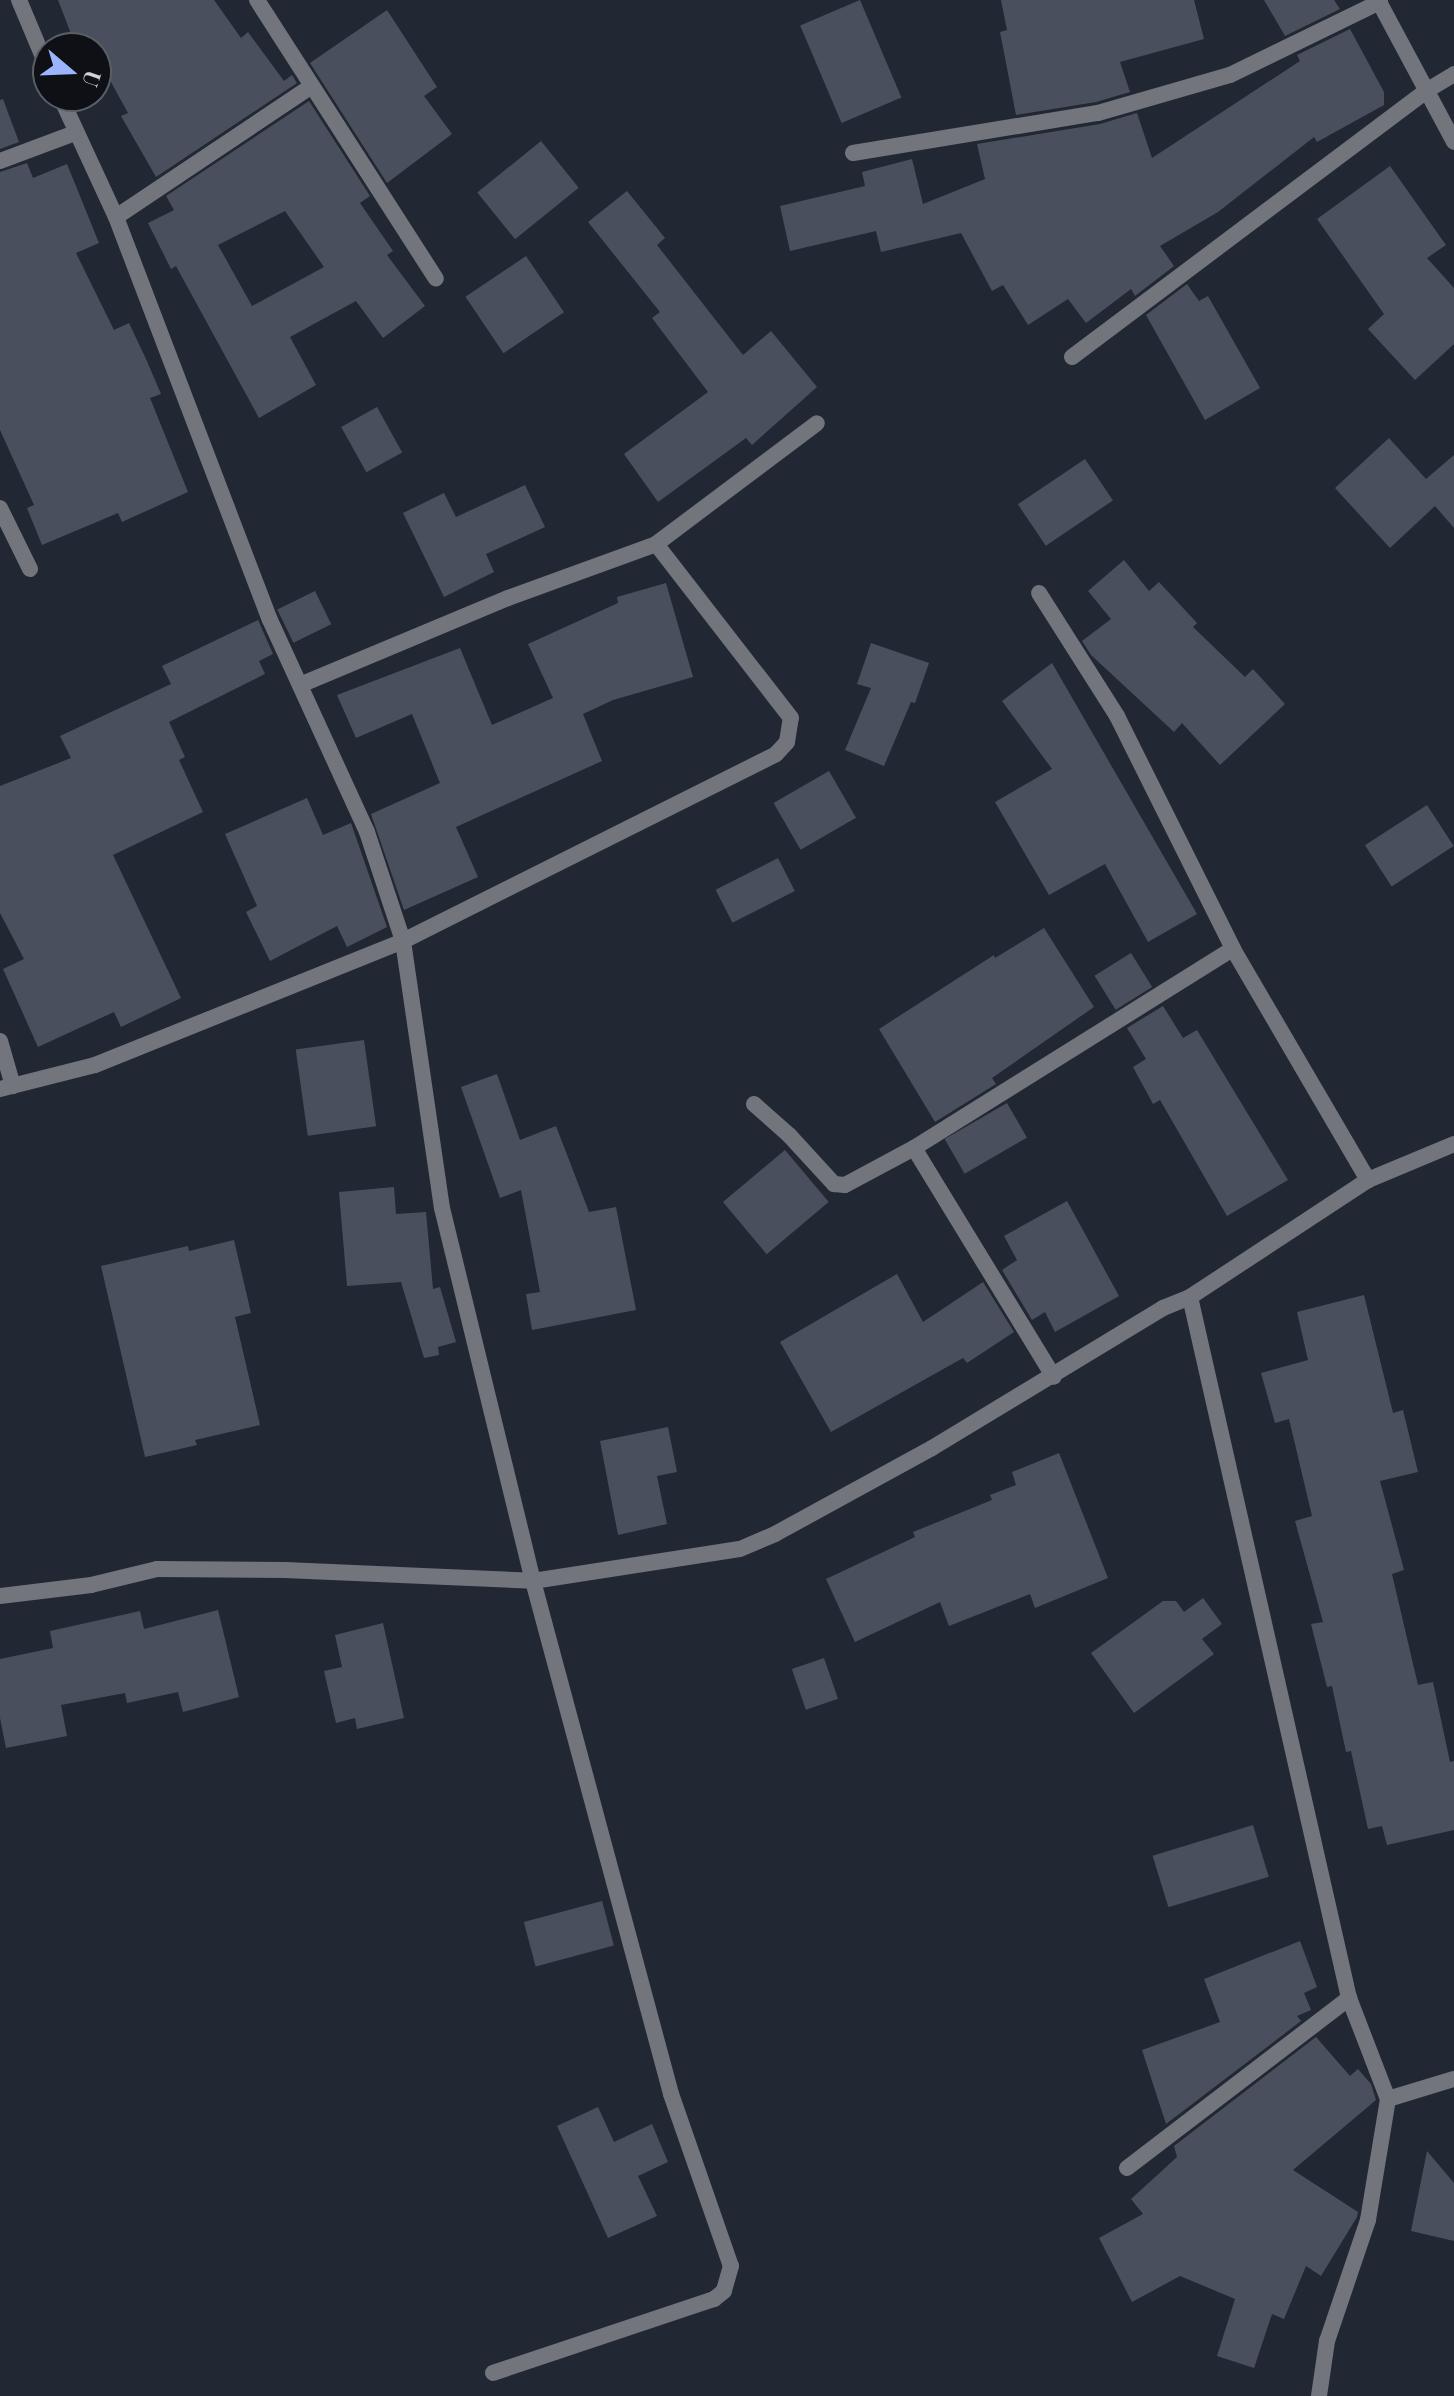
<!DOCTYPE html>
<style>
body{margin:0}
#map{position:relative;width:1454px;height:2396px;overflow:hidden;background:#222734;font-family:"Playfair Display",serif}
div>[style]{position:absolute}
[style*='--x']{left:calc(var(--x)*1px);top:calc(var(--y)*1px);width:calc(var(--w)*1px);rotate:calc(var(--a)*1deg)}
.building>*{inset:0;background:#4a4f5e;transform-origin:0 0}
.street>*{height:16px;margin:-8px;padding:0 8px;transform-origin:8px;border-radius:8px;background:#72757c}
span{translate:-50% -50%;white-space:nowrap;text-align:center;line-height:1.15;-webkit-text-stroke:6px #0e1016;paint-order:stroke}
.north{position:absolute;left:32px;top:32px;width:80px;height:80px;box-sizing:border-box;background:#0e1016;border:2px solid #5b5e65;border-radius:50%;rotate:109deg;font-size:22px;font-weight:700;line-height:32px;text-align:center;color:#cfd3dc}
.north::after{content:'';display:block;margin:auto;width:28px;height:36px;background:#9bb4fd;clip-path:polygon(50% 0,100% 100%,50% 72%,0 100%)}
</style>
<div id="map">
<div class="building">
<div style="clip-path:polygon(58px 0,214px 0,241px 38px,248px 32px,284px 81px,292px 75px,297px 83px,156px 177px,121px 116px,128px 113px,96px 55px,96px 48px,85px 35px,73px 39px)"></div>
<div style="left:860px;top:0;width:106px;height:65px;rotate:67deg"></div>
<div style="clip-path:polygon(1001px 0,1194px 0,1204px 39px,1120px 62px,1130px 92px,1096px 102px,1016px 115px,1000px 32px,1007px 30px)"></div>
<div style="clip-path:polygon(1264px 0,1334px 0,1340px 9px,1285px 36px)"></div>
<div style="clip-path:polygon(387px 10px,437px 87px,424px 96px,452px 134px,387px 183px,310px 63px)"></div>
<div style="clip-path:polygon(1350px 29px,1384px 92px,1384px 105px,1317px 142px,1314px 137px,1218px 212px,1160px 246px,1174px 266px,1135px 296px,1131px 289px,1086px 323px,1068px 299px,1028px 325px,1003px 285px,992px 291px,961px 233px,881px 252px,876px 231px,790px 251px,780px 206px,865px 186px,862px 172px,912px 159px,923px 204px,985px 179px,977px 144px,1100px 124px,1137px 113px,1152px 158px,1300px 61px,1297px 55px)"></div>
<div style="clip-path:polygon(3px 99px,19px 142px,0 149px,0 100px)"></div>
<div style="clip-path:polygon(evenodd,309px 101px,370px 196px,360px 203px,393px 251px,387px 255px,425px 306px,383px 338px,356px 301px,290px 337px,316px 385px,259px 418px,176px 266px,171px 269px,148px 223px,174px 210px,166px 196px,309px 101px,285px 211px,324px 267px,252px 306px,218px 245px,285px 211px)"></div>
<div style="left:541px;top:141px;width:60px;height:82px;rotate:51deg"></div>
<div style="clip-path:polygon(27px 163px,33px 178px,67px 164px,99px 243px,76px 253px,114px 330px,129px 323px,146px 359px,161px 394px,150px 398px,188px 492px,122px 522px,118px 513px,42px 545px,27px 508px,34px 505px,0 430px,0 172px)"></div>
<div style="clip-path:polygon(1390px 166px,1446px 245px,1427px 258px,1454px 288px,1454px 344px,1415px 380px,1368px 329px,1384px 314px,1317px 219px)"></div>
<div style="clip-path:polygon(627px 191px,665px 238px,657px 245px,743px 355px,771px 331px,817px 387px,752px 445px,746px 438px,658px 502px,624px 454px,708px 392px,652px 318px,660px 312px,588px 222px)"></div>
<div style="left:526px;top:256px;width:68px;height:73px;rotate:56deg"></div>
<div style="clip-path:polygon(1187px 284px,1199px 301px,1208px 296px,1260px 388px,1205px 420px,1146px 315px)"></div>
<div style="left:377px;top:407px;width:52px;height:41px;rotate:61deg"></div>
<div style="clip-path:polygon(1389px 438px,1426px 479px,1454px 455px,1454px 528px,1435px 506px,1390px 548px,1335px 488px)"></div>
<div style="left:1085px;top:459px;width:50px;height:81px;rotate:56deg"></div>
<div style="clip-path:polygon(525px 485px,545px 527px,486px 554px,494px 572px,444px 597px,403px 513px,444px 493px,456px 517px)"></div>
<div style="clip-path:polygon(1124px 560px,1149px 591px,1159px 582px,1197px 623px,1193px 627px,1245px 677px,1253px 669px,1285px 704px,1220px 765px,1182px 723px,1174px 732px,1091px 655px,1082px 641px,1111px 619px,1088px 591px)"></div>
<div style="clip-path:polygon(666px 583px,693px 677px,613px 700px,583px 714px,602px 761px,456px 827px,478px 877px,404px 910px,371px 814px,440px 783px,412px 714px,356px 738px,337px 695px,460px 648px,492px 725px,553px 698px,528px 644px,618px 603px,617px 597px)"></div>
<div style="left:315px;top:591px;width:37px;height:42px;rotate:64deg"></div>
<div style="clip-path:polygon(258px 620px,273px 654px,259px 661px,265px 674px,169px 722px,185px 757px,179px 760px,203px 812px,113px 855px,181px 998px,121px 1027px,114px 1012px,38px 1047px,3px 969px,24px 959px,0 913px,0 786px,71px 758px,60px 736px,171px 684px,162px 666px)"></div>
<div style="clip-path:polygon(871px 643px,929px 663px,915px 703px,911px 702px,884px 766px,845px 750px,871px 688px,857px 684px)"></div>
<div style="clip-path:polygon(1052px 663px,1197px 914px,1148px 942px,1105px 864px,1049px 895px,995px 802px,1052px 769px,1002px 701px)"></div>
<div style="left:829px;top:771px;width:54px;height:64px;rotate:60deg"></div>
<div style="clip-path:polygon(307px 798px,323px 835px,351px 823px,387px 927px,347px 947px,337px 926px,270px 961px,246px 912px,257px 906px,225px 834px)"></div>
<div style="left:1427px;top:805px;width:49px;height:74px;rotate:57deg"></div>
<div style="left:778px;top:858px;width:37px;height:70px;rotate:63deg"></div>
<div style="clip-path:polygon(1044px 928px,1094px 1007px,992px 1078px,996px 1084px,935px 1122px,879px 1029px,994px 955px,995px 958px)"></div>
<div style="left:1131px;top:953px;width:40px;height:43px;rotate:58deg"></div>
<div style="clip-path:polygon(1163px 1006px,1183px 1038px,1197px 1030px,1288px 1180px,1227px 1216px,1160px 1100px,1153px 1104px,1133px 1067px,1146px 1059px,1127px 1028px)"></div>
<div style="left:364px;top:1040px;width:87px;height:69px;rotate:82deg"></div>
<div style="clip-path:polygon(497px 1074px,520px 1140px,556px 1126px,589px 1212px,616px 1207px,636px 1310px,532px 1330px,526px 1294px,540px 1292px,521px 1190px,500px 1198px,461px 1087px)"></div>
<div style="left:1007px;top:1103px;width:40px;height:72px;rotate:60deg"></div>
<div style="left:785px;top:1150px;width:68px;height:81px;rotate:50deg"></div>
<div style="clip-path:polygon(394px 1187px,396px 1214px,426px 1212px,433px 1289px,440px 1287px,456px 1342px,438px 1347px,439px 1355px,424px 1358px,401px 1282px,347px 1286px,339px 1192px)"></div>
<div style="clip-path:polygon(1067px 1201px,1119px 1296px,1055px 1332px,1045px 1312px,1032px 1320px,1002px 1270px,1017px 1260px,1004px 1236px)"></div>
<div style="clip-path:polygon(234px 1240px,251px 1313px,235px 1317px,260px 1425px,195px 1440px,197px 1445px,145px 1457px,101px 1266px,188px 1246px,189px 1251px)"></div>
<div style="clip-path:polygon(897px 1274px,923px 1322px,983px 1282px,1014px 1332px,967px 1363px,963px 1358px,831px 1432px,780px 1342px)"></div>
<div style="clip-path:polygon(1364px 1295px,1393px 1413px,1403px 1410px,1418px 1472px,1380px 1481px,1404px 1570px,1392px 1574px,1418px 1685px,1433px 1682px,1450px 1762px,1454px 1761px,1454px 1830px,1387px 1845px,1382px 1826px,1368px 1829px,1351px 1751px,1346px 1752px,1332px 1686px,1327px 1687px,1311px 1624px,1323px 1622px,1295px 1521px,1312px 1516px,1289px 1419px,1275px 1423px,1261px 1373px,1308px 1360px,1297px 1312px)"></div>
<div style="clip-path:polygon(668px 1427px,677px 1472px,657px 1476px,667px 1524px,618px 1535px,600px 1441px)"></div>
<div style="clip-path:polygon(1059px 1453px,1108px 1578px,1035px 1608px,1030px 1594px,949px 1626px,940px 1602px,855px 1642px,826px 1579px,915px 1537px,913px 1532px,992px 1500px,990px 1495px,1016px 1485px,1012px 1472px)"></div>
<div style="clip-path:polygon(1203px 1598px,1222px 1624px,1202px 1639px,1214px 1654px,1134px 1713px,1091px 1653px,1163px 1601px,1176px 1601px,1184px 1612px)"></div>
<div style="clip-path:polygon(218px 1610px,239px 1697px,183px 1712px,178px 1692px,127px 1703px,125px 1693px,61px 1705px,67px 1736px,6px 1748px,0 1718px,0 1659px,53px 1648px,50px 1631px,140px 1611px,144px 1629px)"></div>
<div style="clip-path:polygon(383px 1623px,404px 1718px,357px 1729px,355px 1718px,336px 1723px,324px 1671px,342px 1667px,335px 1635px)"></div>
<div style="left:824px;top:1658px;width:43px;height:34px;rotate:71deg"></div>
<div style="left:1253px;top:1825px;width:54px;height:105px;rotate:73deg"></div>
<div style="left:602px;top:1901px;width:46px;height:81px;rotate:75deg"></div>
<div style="clip-path:polygon(1300px 1941px,1317px 1987px,1304px 1993px,1311px 2010px,1297px 2016px,1301px 2021px,1166px 2124px,1142px 2050px,1220px 2022px,1204px 1979px)"></div>
<div style="clip-path:polygon(1316px 2037px,1350px 2076px,1358px 2069px,1371px 2084px,1376px 2100px,1293px 2170px,1358px 2212px,1357px 2217px,1321px 2276px,1306px 2266px,1284px 2319px,1272px 2314px,1254px 2368px,1217px 2356px,1235px 2299px,1180px 2276px,1132px 2302px,1099px 2238px,1143px 2214px,1131px 2199px,1177px 2157px,1174px 2146px)"></div>
<div style="clip-path:polygon(598px 2107px,614px 2142px,652px 2124px,668px 2162px,638px 2176px,657px 2216px,608px 2238px,557px 2126px)"></div>
<div style="clip-path:polygon(1427px 2151px,1454px 2183px,1454px 2241px,1411px 2231px)"></div>
</div>
<div class="street">
<div style="--x:19;--y:0;--w:75;--a:67.2"></div>
<div style="--x:257;--y:0;--w:331;--a:57.3"></div>
<div style="--x:1378;--y:0;--w:161;--a:61.8"></div>
<div style="--x:60;--y:96;--w:133;--a:65.2"></div>
<div style="--x:116;--y:217;--w:431;--a:69.1"></div>
<div style="--x:270;--y:620;--w:233;--a:65.4"></div>
<div style="--x:367;--y:832;--w:115;--a:71.7"></div>
<div style="--x:403;--y:941;--w:270;--a:81.7"></div>
<div style="--x:442;--y:1208;--w:384;--a:76.3"></div>
<div style="--x:533;--y:1581;--w:531;--a:74.94"></div>
<div style="--x:671;--y:2094;--w:182;--a:70.8"></div>
<div style="--x:731;--y:2266;--w:26;--a:106"></div>
<div style="--x:724;--y:2291;--w:13;--a:141"></div>
<div style="--x:714;--y:2299;--w:233;--a:161.5"></div>
<div style="--x:853;--y:153;--w:248;--a:-9.3"></div>
<div style="--x:1098;--y:113;--w:137;--a:-16.1"></div>
<div style="--x:1230;--y:75;--w:167;--a:-26"></div>
<div style="--x:0;--y:161;--w:80;--a:-20.5"></div>
<div style="--x:116;--y:217;--w:234;--a:-33.8"></div>
<div style="--x:1072;--y:357;--w:443;--a:-36.9"></div>
<div style="--x:1426;--y:91;--w:33;--a:-31"></div>
<div style="--x:0;--y:508;--w:68;--a:63.8"></div>
<div style="--x:1039;--y:593;--w:146;--a:57.6"></div>
<div style="--x:1117;--y:716;--w:260;--a:63.5"></div>
<div style="--x:1233;--y:949;--w:268;--a:59.7"></div>
<div style="--x:300;--y:685;--w:225;--a:-22.7"></div>
<div style="--x:508;--y:598;--w:158;--a:-20"></div>
<div style="--x:656;--y:544;--w:201;--a:-36.9"></div>
<div style="--x:0;--y:1041;--w:47;--a:73.9"></div>
<div style="--x:0;--y:1089;--w:98;--a:-14.2"></div>
<div style="--x:95;--y:1065;--w:332;--a:-21.9"></div>
<div style="--x:403;--y:941;--w:417;--a:-26.6"></div>
<div style="--x:776;--y:754;--w:16;--a:-47"></div>
<div style="--x:787;--y:742;--w:24;--a:-81"></div>
<div style="--x:791;--y:718;--w:220;--a:-127.8"></div>
<div style="--x:754;--y:1104;--w:47;--a:41.5"></div>
<div style="--x:789;--y:1135;--w:67;--a:47.4"></div>
<div style="--x:834;--y:1184;--w:11;--a:5"></div>
<div style="--x:845;--y:1185;--w:78;--a:-28.2"></div>
<div style="--x:914;--y:1148;--w:376;--a:-32"></div>
<div style="--x:914;--y:1148;--w:268;--a:58.6"></div>
<div style="--x:1190;--y:1297;--w:719;--a:77.22"></div>
<div style="--x:1349;--y:1998;--w:108;--a:68.9"></div>
<div style="--x:1388;--y:2099;--w:123;--a:99.4"></div>
<div style="--x:1368;--y:2220;--w:128;--a:108.7"></div>
<div style="--x:1327;--y:2341;--w:56;--a:98.3"></div>
<div style="--x:0;--y:1596;--w:92;--a:-6.9"></div>
<div style="--x:91;--y:1585;--w:68;--a:-13.6"></div>
<div style="--x:157;--y:1569;--w:128;--a:0.4"></div>
<div style="--x:285;--y:1570;--w:248;--a:2.5"></div>
<div style="--x:533;--y:1581;--w:209;--a:-8.8"></div>
<div style="--x:740;--y:1549;--w:38;--a:-23"></div>
<div style="--x:775;--y:1534;--w:179;--a:-28.7"></div>
<div style="--x:932;--y:1448;--w:270;--a:-31.2"></div>
<div style="--x:1163;--y:1308;--w:29;--a:-22"></div>
<div style="--x:1190;--y:1297;--w:213;--a:-33.3"></div>
<div style="--x:1368;--y:1180;--w:93;--a:-22.7"></div>
<div style="--x:1388;--y:2099;--w:69;--a:-16.9"></div>
<div style="--x:1127;--y:2168;--w:280;--a:-37.4"></div>
</div>
<div class="north">U</div>
</div>
